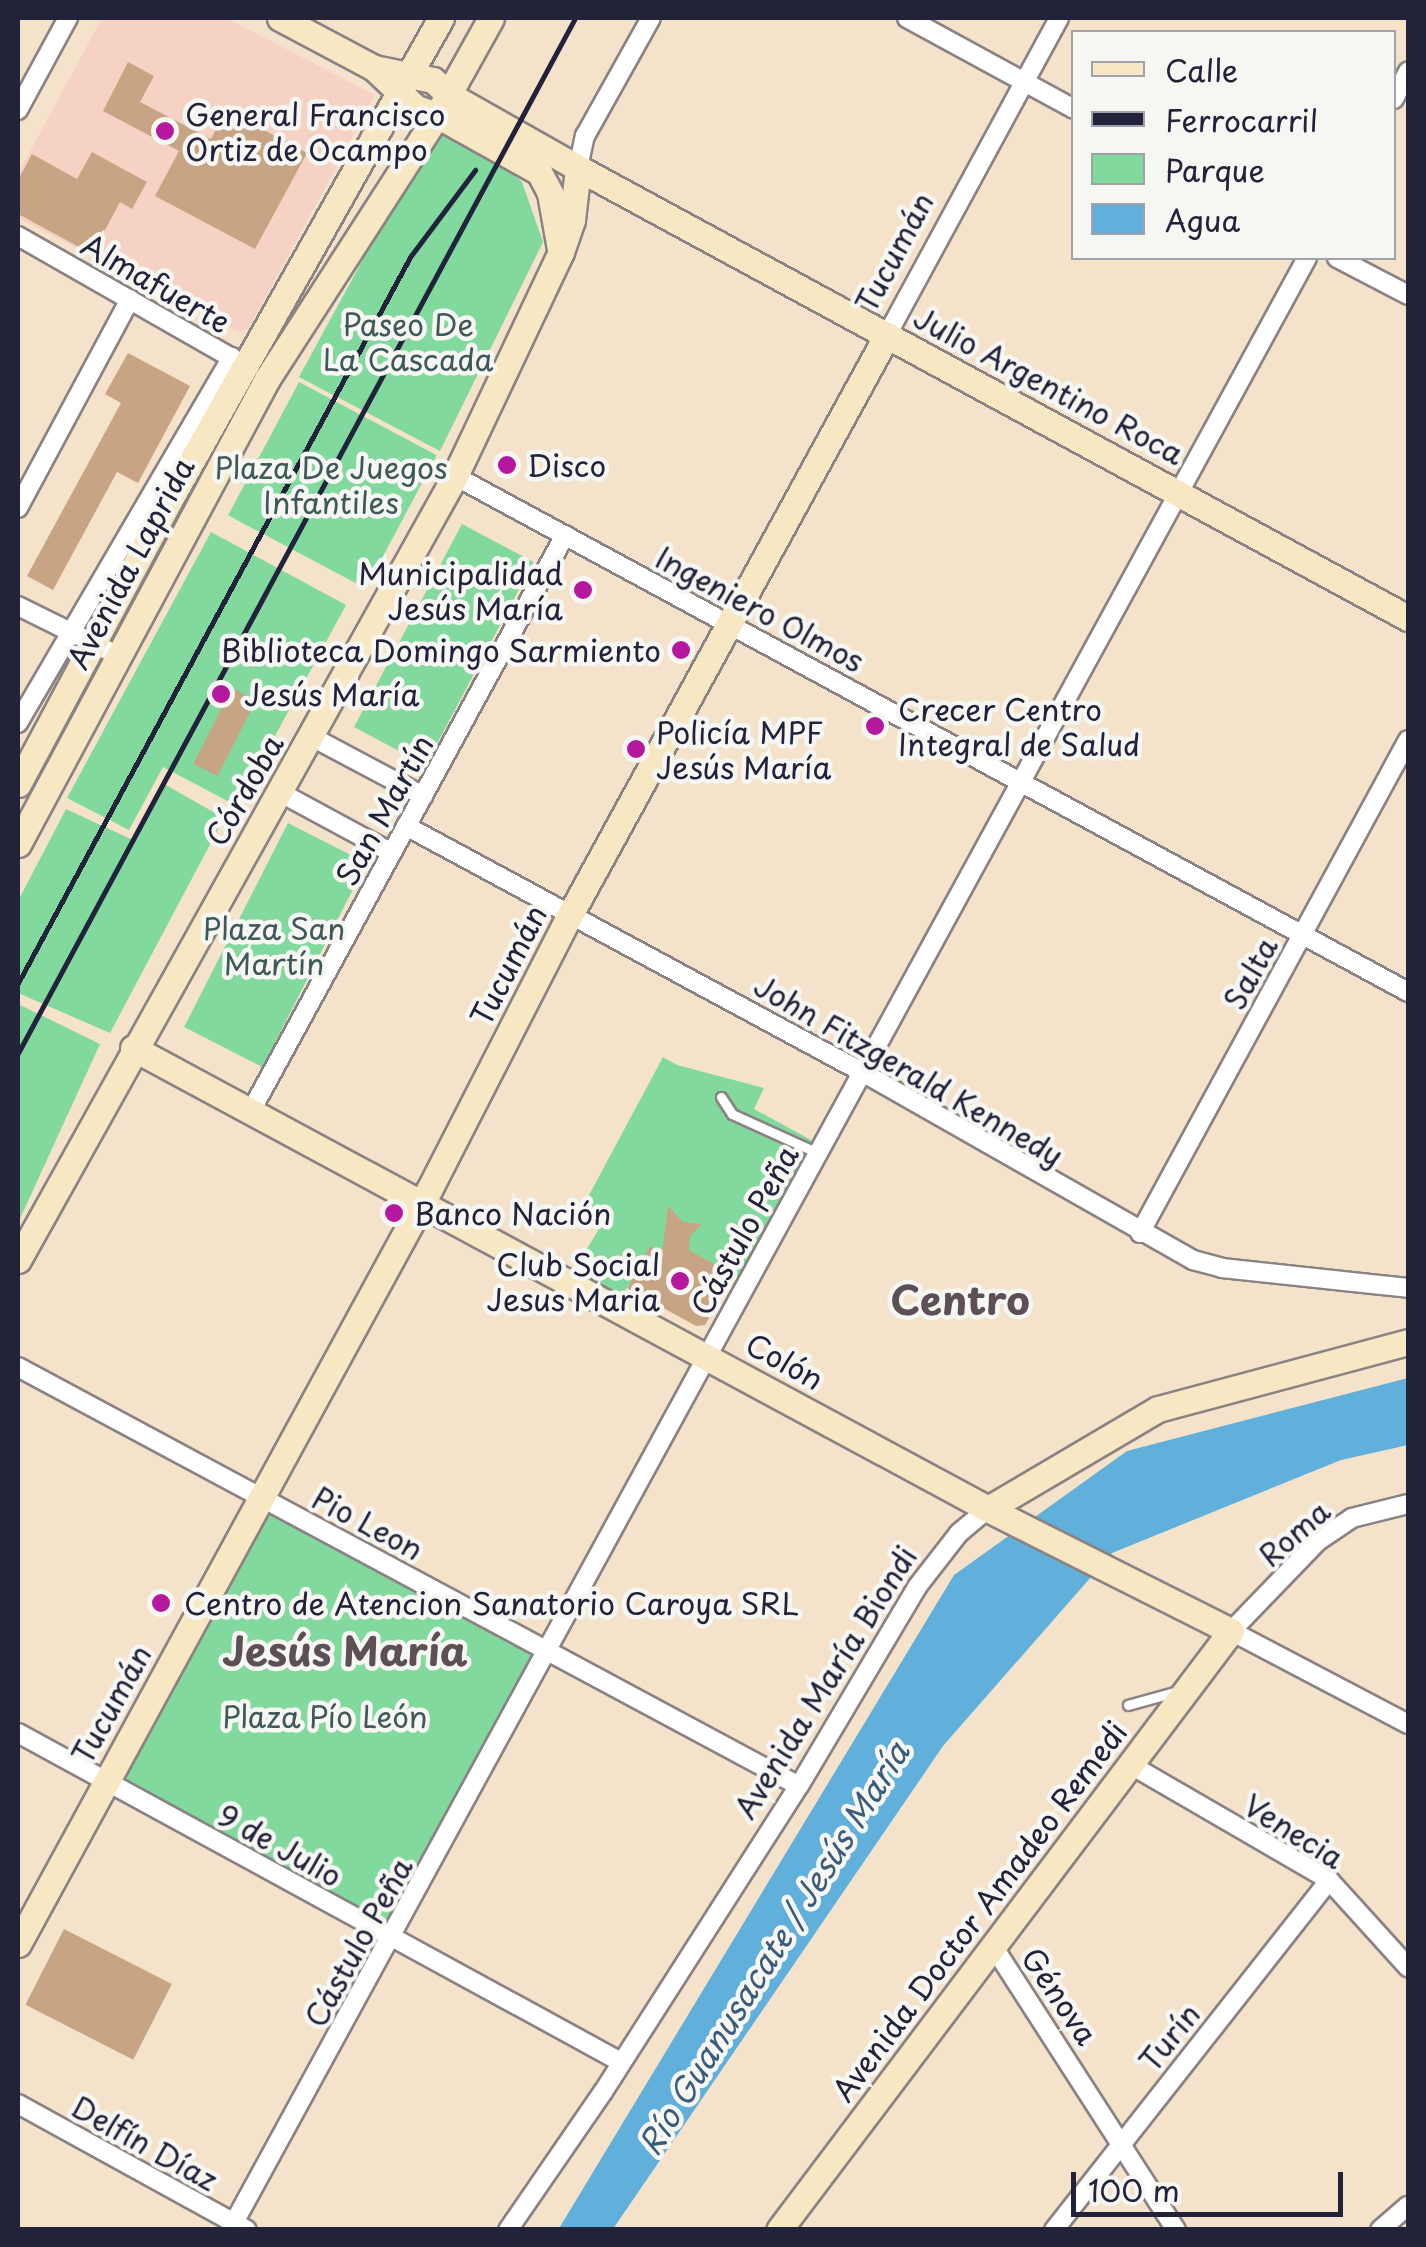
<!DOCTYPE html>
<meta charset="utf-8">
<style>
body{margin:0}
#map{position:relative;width:1426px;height:2247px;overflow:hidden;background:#f4e2cb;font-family:"Playpen Sans",sans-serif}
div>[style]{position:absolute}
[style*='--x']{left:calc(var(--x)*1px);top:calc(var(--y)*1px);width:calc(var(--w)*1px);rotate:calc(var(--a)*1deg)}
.built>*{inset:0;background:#f6d2c4}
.green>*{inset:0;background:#81d99e;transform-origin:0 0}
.water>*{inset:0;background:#60b0db}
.building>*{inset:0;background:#c7a584;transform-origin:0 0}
.roads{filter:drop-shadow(2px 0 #8b8283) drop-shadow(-2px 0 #8b8283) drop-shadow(0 2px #8b8283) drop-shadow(0 -2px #8b8283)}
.lane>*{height:9px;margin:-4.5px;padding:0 4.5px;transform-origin:4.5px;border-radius:4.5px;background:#fff}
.street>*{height:18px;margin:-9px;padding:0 9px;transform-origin:9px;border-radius:9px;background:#fff}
.secondary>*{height:25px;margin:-12.5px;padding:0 12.5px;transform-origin:12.5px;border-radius:12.5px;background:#f7e8c3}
.rail>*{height:5px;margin:-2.5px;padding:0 2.5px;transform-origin:2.5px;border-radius:2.5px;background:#22223b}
.dots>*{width:28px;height:28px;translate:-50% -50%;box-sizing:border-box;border:5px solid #f6f6f2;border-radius:50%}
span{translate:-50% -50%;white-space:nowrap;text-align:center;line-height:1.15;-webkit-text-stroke:9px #f6f6f2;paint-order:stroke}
.poi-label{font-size:30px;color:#22223b}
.left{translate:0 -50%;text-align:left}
.right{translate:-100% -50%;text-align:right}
.street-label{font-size:30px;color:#22223b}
.park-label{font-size:30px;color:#3e5959}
.water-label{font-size:32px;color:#3b5b7b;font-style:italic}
.district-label{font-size:40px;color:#5c5055;font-weight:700}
.frame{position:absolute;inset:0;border:20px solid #22223b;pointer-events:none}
.legend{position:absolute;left:1071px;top:30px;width:325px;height:230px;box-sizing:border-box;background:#f6f6f2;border:2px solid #a1a1a9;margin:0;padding:12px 18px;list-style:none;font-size:30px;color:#22223b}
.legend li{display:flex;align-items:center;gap:20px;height:50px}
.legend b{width:50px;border:2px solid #a1a1a9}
.scale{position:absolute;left:1071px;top:2172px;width:272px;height:45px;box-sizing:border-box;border:5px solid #22223b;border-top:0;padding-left:12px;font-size:30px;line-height:35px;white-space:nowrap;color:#22223b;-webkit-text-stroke:8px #f6f6f2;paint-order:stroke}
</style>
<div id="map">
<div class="built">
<div style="clip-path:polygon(102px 18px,226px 18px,375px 95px,249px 328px,238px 332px,18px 218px,18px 174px)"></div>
</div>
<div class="green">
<div style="clip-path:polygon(436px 125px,493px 157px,522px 182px,543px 242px,440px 451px,299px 377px)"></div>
<div style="left:299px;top:382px;width:156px;height:151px;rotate:28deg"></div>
<div style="left:462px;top:524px;width:81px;height:230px;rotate:28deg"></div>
<div style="clip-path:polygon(211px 532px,346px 605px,237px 806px,163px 767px,129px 830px,67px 798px)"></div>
<div style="clip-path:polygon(164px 784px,224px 818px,110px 1033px,18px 993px,18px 901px,66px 809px,133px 840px)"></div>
<div style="left:288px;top:823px;width:88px;height:229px;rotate:27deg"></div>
<div style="clip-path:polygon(18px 1004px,100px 1044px,18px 1223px)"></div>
<div style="clip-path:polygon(663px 1057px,677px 1065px,764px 1088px,754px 1109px,822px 1146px,747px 1283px,705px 1259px,696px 1272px,651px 1247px,616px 1306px,568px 1280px,602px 1224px,580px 1212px)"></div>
<div style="left:261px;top:1498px;width:323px;height:321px;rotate:28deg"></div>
</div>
<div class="water">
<div style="clip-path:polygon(1408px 1378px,1408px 1445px,1341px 1460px,1112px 1553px,943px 1746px,613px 2229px,558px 2230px,954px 1575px,1127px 1451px)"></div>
</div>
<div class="building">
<div style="clip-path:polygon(128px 62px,154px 76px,140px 102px,211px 139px,226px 110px,307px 153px,255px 249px,155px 196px,179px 151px,103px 111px)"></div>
<div style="clip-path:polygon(92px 152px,147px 182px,132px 209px,120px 202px,92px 254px,18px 214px,18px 180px,32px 154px,77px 179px)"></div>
<div style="clip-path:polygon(128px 353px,190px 386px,138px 483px,117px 472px,53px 590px,27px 576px,121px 403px,105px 394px)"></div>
<div style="left:232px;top:688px;width:27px;height:85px;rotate:27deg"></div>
<div style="clip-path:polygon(668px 1206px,683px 1222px,702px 1224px,690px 1236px,689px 1250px,734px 1275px,705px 1325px,696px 1326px,627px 1288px,650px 1246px,662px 1253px)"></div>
<div style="left:64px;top:1929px;width:121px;height:85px;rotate:27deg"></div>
</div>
<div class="roads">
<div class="lane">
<div style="--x:721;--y:1097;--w:20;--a:57"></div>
<div style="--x:732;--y:1114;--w:94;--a:24.4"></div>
<div style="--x:1128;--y:1705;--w:49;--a:-15.5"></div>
</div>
<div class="street">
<div style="--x:907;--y:18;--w:190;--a:28.6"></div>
<div style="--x:1394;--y:99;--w:31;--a:-63"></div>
<div style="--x:18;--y:110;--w:105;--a:-61.5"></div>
<div style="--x:578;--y:168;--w:33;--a:-78"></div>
<div style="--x:585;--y:136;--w:135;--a:-60.8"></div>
<div style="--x:18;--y:236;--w:257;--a:29.7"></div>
<div style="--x:1337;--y:258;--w:80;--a:27.5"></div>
<div style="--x:887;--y:335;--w:361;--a:-61.5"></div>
<div style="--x:455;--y:476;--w:1084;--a:28.43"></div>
<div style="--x:18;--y:508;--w:237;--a:-61.8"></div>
<div style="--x:18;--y:606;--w:110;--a:26.3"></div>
<div style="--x:18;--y:723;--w:424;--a:-59.7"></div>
<div style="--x:312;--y:737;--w:126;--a:28"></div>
<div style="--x:281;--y:793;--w:126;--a:28.4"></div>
<div style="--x:406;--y:826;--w:518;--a:28.35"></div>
<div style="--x:862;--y:1072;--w:381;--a:29.6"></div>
<div style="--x:1193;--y:1260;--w:30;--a:15"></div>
<div style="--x:1222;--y:1268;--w:187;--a:6.1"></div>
<div style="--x:251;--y:1111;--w:656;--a:-61.4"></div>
<div style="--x:1140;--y:1233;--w:561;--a:-61.47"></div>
<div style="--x:18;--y:1367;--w:886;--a:28.21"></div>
<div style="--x:1408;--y:1504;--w:58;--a:166"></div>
<div style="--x:1352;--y:1518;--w:41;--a:145.9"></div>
<div style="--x:1318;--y:1541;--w:125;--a:134"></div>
<div style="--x:1231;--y:1631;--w:200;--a:27.7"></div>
<div style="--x:18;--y:1733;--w:687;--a:28.62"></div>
<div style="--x:1131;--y:1765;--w:229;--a:30.1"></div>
<div style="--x:1329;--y:1880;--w:118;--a:47.8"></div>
<div style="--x:993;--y:1946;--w:338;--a:57.2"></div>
<div style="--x:18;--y:2104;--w:261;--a:28.8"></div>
<div style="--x:230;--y:2230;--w:2247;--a:-61.36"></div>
<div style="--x:508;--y:2230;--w:168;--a:-55.5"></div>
<div style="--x:603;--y:2092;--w:363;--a:-57.4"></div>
<div style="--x:799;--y:1786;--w:231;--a:-59.3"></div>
<div style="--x:917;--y:1587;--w:68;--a:-52.1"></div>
<div style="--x:959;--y:1533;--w:38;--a:-40"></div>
<div style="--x:1054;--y:2230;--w:445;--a:-51.8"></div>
<div style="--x:1380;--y:2230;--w:37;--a:-41"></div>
</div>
<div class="secondary">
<div style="--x:280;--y:18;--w:106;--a:28"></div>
<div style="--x:374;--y:68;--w:58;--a:43.6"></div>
<div style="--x:416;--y:108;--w:22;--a:18"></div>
<div style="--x:437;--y:115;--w:117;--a:29.2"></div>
<div style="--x:539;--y:172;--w:24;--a:62"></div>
<div style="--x:550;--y:193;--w:57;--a:79.9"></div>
<div style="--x:374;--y:68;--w:60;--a:11.5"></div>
<div style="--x:433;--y:80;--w:22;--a:43"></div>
<div style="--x:449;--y:95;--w:148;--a:29.5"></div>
<div style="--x:578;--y:168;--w:944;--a:28.47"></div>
<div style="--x:18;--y:784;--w:329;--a:-61.9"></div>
<div style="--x:173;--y:494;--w:546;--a:-60.62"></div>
<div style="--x:18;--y:844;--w:527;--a:-61.83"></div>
<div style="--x:267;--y:379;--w:314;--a:-57.2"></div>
<div style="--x:437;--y:115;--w:111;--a:-60.9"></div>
<div style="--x:133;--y:1048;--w:971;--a:28.33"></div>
<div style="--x:988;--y:1509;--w:272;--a:26.7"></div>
<div style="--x:1231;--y:1631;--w:750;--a:127.04"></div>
<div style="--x:18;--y:1260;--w:898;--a:-60.86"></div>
<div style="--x:455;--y:476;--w:248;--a:-64.7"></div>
<div style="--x:561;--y:252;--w:34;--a:-71"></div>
<div style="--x:572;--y:220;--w:52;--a:-83.4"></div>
<div style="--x:988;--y:1509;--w:197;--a:-30.5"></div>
<div style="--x:1158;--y:1409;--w:259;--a:-15"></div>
<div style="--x:18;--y:1944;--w:861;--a:-61.41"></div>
<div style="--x:430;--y:1188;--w:309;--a:-62.9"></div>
<div style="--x:571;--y:913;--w:659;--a:-61.33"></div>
</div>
</div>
<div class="rail">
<div style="--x:18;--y:983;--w:825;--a:-61.63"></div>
<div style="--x:410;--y:257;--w:109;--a:-53.2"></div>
<div style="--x:18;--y:1053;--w:1175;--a:-61.71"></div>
</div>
<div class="dots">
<div style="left:165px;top:131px;background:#b5179e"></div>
<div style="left:507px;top:465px;background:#b5179e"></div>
<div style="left:583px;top:590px;background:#b5179e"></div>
<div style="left:681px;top:650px;background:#b5179e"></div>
<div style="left:221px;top:694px;background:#b5179e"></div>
<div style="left:875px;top:726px;background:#b5179e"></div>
<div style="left:636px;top:749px;background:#b5179e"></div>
<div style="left:394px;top:1213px;background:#b5179e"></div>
<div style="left:680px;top:1281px;background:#b5179e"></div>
<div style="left:161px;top:1603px;background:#b5179e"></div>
</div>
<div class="poi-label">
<span class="left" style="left:185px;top:131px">General Francisco<br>Ortiz de Ocampo</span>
<span class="left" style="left:527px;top:465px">Disco</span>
<span class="right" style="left:563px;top:590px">Municipalidad<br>Jesús María</span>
<span class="right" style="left:661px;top:650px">Biblioteca Domingo Sarmiento</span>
<span class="left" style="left:244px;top:694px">Jesús María</span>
<span class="left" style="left:898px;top:726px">Crecer Centro<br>Integral de Salud</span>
<span class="left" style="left:656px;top:749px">Policía MPF<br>Jesús María</span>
<span class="left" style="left:414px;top:1213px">Banco Nación</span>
<span class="right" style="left:660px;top:1281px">Club Social<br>Jesus Maria</span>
<span class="left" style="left:184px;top:1603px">Centro de Atencion Sanatorio Caroya SRL</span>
</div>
<div class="street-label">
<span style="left:894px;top:252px;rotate:-62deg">Tucumán</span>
<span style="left:156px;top:283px;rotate:30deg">Almafuerte</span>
<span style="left:1049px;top:385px;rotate:28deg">Julio Argentino Roca</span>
<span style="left:130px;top:563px;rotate:-62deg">Avenida Laprida</span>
<span style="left:760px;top:609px;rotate:28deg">Ingeniero Olmos</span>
<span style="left:244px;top:790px;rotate:-60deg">Córdoba</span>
<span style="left:384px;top:810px;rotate:-61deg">San Martín</span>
<span style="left:508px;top:965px;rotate:-63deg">Tucumán</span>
<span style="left:1250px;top:973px;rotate:-61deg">Salta</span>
<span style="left:909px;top:1070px;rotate:30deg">John Fitzgerald Kennedy</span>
<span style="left:744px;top:1230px;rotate:-61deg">Cástulo Peña</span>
<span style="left:785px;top:1361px;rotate:29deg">Colón</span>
<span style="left:368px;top:1523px;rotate:28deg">Pio Leon</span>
<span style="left:1294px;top:1533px;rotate:-41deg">Roma</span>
<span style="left:825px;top:1682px;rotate:-58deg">Avenida María Biondi</span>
<span style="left:111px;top:1704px;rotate:-61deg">Tucumán</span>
<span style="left:1294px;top:1831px;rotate:32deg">Venecia</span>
<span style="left:280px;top:1845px;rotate:29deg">9 de Julio</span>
<span style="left:979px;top:1911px;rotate:-53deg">Avenida Doctor Amadeo Remedi</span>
<span style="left:358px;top:1942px;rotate:-61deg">Cástulo Peña</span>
<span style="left:1060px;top:1996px;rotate:56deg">Génova</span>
<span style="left:1169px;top:2037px;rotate:-51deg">Turín</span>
<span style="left:145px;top:2143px;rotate:29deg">Delfín Díaz</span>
</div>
<div class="park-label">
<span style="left:408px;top:341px">Paseo De<br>La Cascada</span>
<span style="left:331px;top:484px">Plaza De Juegos<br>Infantiles</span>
<span style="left:274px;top:945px">Plaza San<br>Martín</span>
<span style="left:325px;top:1716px">Plaza Pío León</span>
</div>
<div class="water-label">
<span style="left:773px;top:1948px;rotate:-58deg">Río Guanusacate / Jesús María</span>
</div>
<div class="district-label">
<span style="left:960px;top:1299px">Centro</span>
<span style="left:345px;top:1650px">Jesús María</span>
</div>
<div class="frame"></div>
<ul class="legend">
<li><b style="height:12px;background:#f7e8c3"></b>Calle</li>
<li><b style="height:12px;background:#22223b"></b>Ferrocarril</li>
<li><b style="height:28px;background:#81d99e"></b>Parque</li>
<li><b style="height:28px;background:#60b0db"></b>Agua</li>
</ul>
<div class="scale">100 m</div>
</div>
